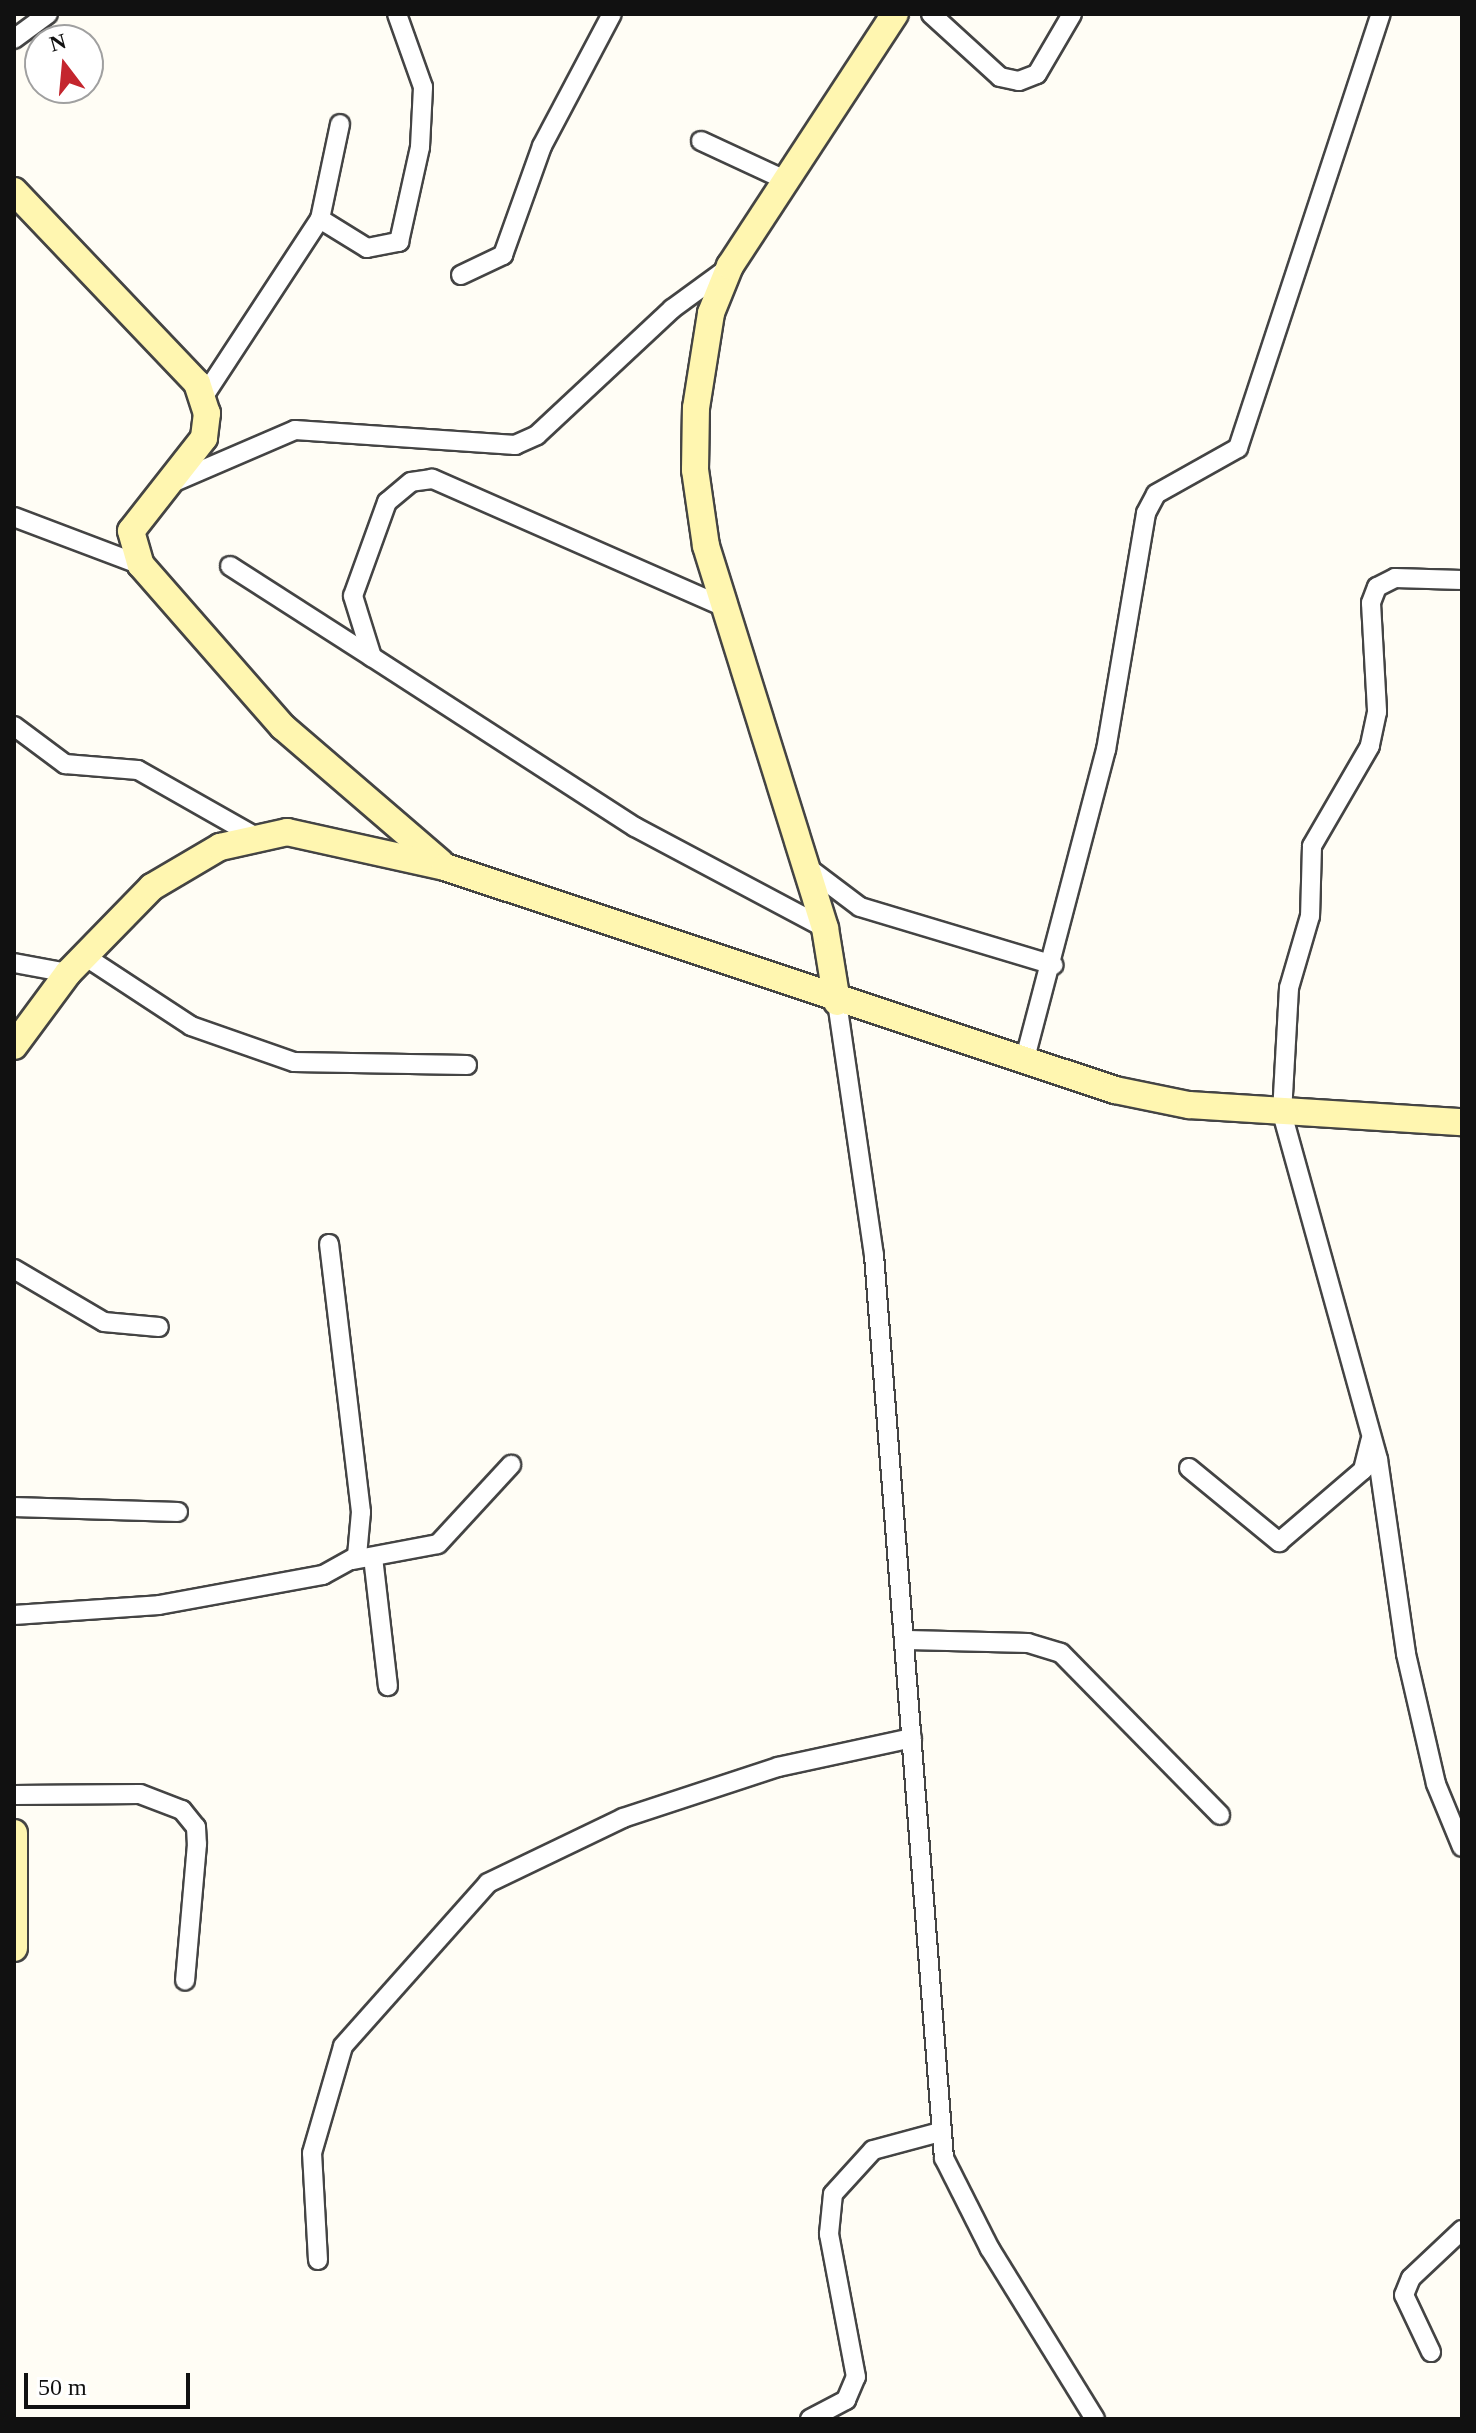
<!DOCTYPE html>
<style>
body{margin:0}
#map{position:relative;width:1476px;height:2433px;overflow:hidden;background:#fffdf5;font-family:Georgia,serif}
div>[style]{position:absolute}
[style*='--x']{left:calc(var(--x)*1px);top:calc(var(--y)*1px);width:calc(var(--w)*1px);rotate:calc(var(--a)*1deg)}
.roads{filter:drop-shadow(2px 0 #444) drop-shadow(-2px 0 #444) drop-shadow(0 2px #444) drop-shadow(0 -2px #444)}
.street>*{height:18px;margin:-9px;padding:0 9px;transform-origin:9px;border-radius:9px;background:#fff}
.secondary>*{height:26px;margin:-13px;padding:0 13px;transform-origin:13px;border-radius:13px;background:#fff6b0}
span{translate:-50% -50%;white-space:nowrap;text-align:center;line-height:1.15;-webkit-text-stroke:8px #fff;paint-order:stroke}
.frame{position:absolute;inset:0;border:16px solid #111;pointer-events:none}
.north{position:absolute;left:24px;top:24px;width:80px;height:80px;box-sizing:border-box;background:#fff;border:2px solid #a0a0a0;border-radius:50%;rotate:344deg;font-size:22px;font-weight:700;line-height:32px;text-align:center;color:#111}
.north::after{content:'';display:block;margin:auto;width:28px;height:36px;background:#c4262e;clip-path:polygon(50% 0,100% 100%,50% 72%,0 100%)}
.scale{position:absolute;left:24px;top:2373px;width:166px;height:36px;box-sizing:border-box;border:4px solid #111;border-top:0;padding-left:10px;font-size:24px;line-height:28px;white-space:nowrap;color:#111;-webkit-text-stroke:6px #fff;paint-order:stroke}
</style>
<div id="map">
<div class="roads">
<div class="street">
<div style="--x:931;--y:14;--w:93;--a:42.4"></div>
<div style="--x:1000;--y:77;--w:19;--a:12"></div>
<div style="--x:1019;--y:81;--w:19;--a:-21"></div>
<div style="--x:1037;--y:74;--w:69;--a:-59.7"></div>
<div style="--x:14;--y:39;--w:42;--a:-36.3"></div>
<div style="--x:701;--y:141;--w:93;--a:24.9"></div>
<div style="--x:320;--y:219;--w:55;--a:31.7"></div>
<div style="--x:367;--y:248;--w:33;--a:-11"></div>
<div style="--x:399;--y:242;--w:97;--a:-77.5"></div>
<div style="--x:420;--y:147;--w:60;--a:-87.1"></div>
<div style="--x:423;--y:87;--w:77;--a:-109.6"></div>
<div style="--x:461;--y:275;--w:47;--a:-25.5"></div>
<div style="--x:503;--y:255;--w:116;--a:-70.3"></div>
<div style="--x:542;--y:146;--w:149;--a:-62.1"></div>
<div style="--x:202;--y:399;--w:215;--a:-56.8"></div>
<div style="--x:320;--y:219;--w:97;--a:-78.1"></div>
<div style="--x:172;--y:483;--w:134;--a:-23.3"></div>
<div style="--x:295;--y:430;--w:221;--a:3.9"></div>
<div style="--x:515;--y:445;--w:24;--a:-24"></div>
<div style="--x:537;--y:435;--w:185;--a:-43"></div>
<div style="--x:672;--y:309;--w:69;--a:-36.2"></div>
<div style="--x:14;--y:517;--w:136;--a:20.7"></div>
<div style="--x:230;--y:566;--w:169;--a:32.7"></div>
<div style="--x:1462;--y:580;--w:67;--a:-178.3"></div>
<div style="--x:1395;--y:578;--w:20;--a:153"></div>
<div style="--x:1377;--y:587;--w:17;--a:111"></div>
<div style="--x:1371;--y:603;--w:109;--a:86.8"></div>
<div style="--x:1377;--y:712;--w:35;--a:102"></div>
<div style="--x:1370;--y:746;--w:116;--a:120.1"></div>
<div style="--x:1312;--y:846;--w:70;--a:91.6"></div>
<div style="--x:1310;--y:916;--w:75;--a:106.3"></div>
<div style="--x:1289;--y:988;--w:125;--a:93.2"></div>
<div style="--x:1282;--y:1113;--w:359;--a:74.5"></div>
<div style="--x:1378;--y:1459;--w:197;--a:81.8"></div>
<div style="--x:1406;--y:1654;--w:133;--a:77"></div>
<div style="--x:1436;--y:1784;--w:68;--a:67.6"></div>
<div style="--x:722;--y:606;--w:317;--a:-156.3"></div>
<div style="--x:432;--y:479;--w:21;--a:172"></div>
<div style="--x:411;--y:482;--w:31;--a:140"></div>
<div style="--x:387;--y:502;--w:100;--a:109.9"></div>
<div style="--x:353;--y:596;--w:64;--a:72.7"></div>
<div style="--x:372;--y:657;--w:313;--a:32.9"></div>
<div style="--x:635;--y:827;--w:215;--a:28"></div>
<div style="--x:14;--y:726;--w:64;--a:36.7"></div>
<div style="--x:65;--y:764;--w:73;--a:4.7"></div>
<div style="--x:138;--y:770;--w:133;--a:29.6"></div>
<div style="--x:807;--y:867;--w:66;--a:37"></div>
<div style="--x:860;--y:907;--w:202;--a:16.7"></div>
<div style="--x:83;--y:955;--w:129;--a:33.3"></div>
<div style="--x:191;--y:1026;--w:109;--a:19.3"></div>
<div style="--x:294;--y:1062;--w:173;--a:1"></div>
<div style="--x:14;--y:963;--w:55;--a:10.5"></div>
<div style="--x:837;--y:1002;--w:256;--a:81.7"></div>
<div style="--x:874;--y:1255;--w:906;--a:85.57"></div>
<div style="--x:944;--y:2158;--w:102;--a:63.2"></div>
<div style="--x:990;--y:2249;--w:200;--a:58.3"></div>
<div style="--x:1024;--y:1062;--w:323;--a:-75.3"></div>
<div style="--x:1106;--y:750;--w:240;--a:-80.4"></div>
<div style="--x:1146;--y:513;--w:21;--a:-62"></div>
<div style="--x:1156;--y:494;--w:94;--a:-29.3"></div>
<div style="--x:1238;--y:448;--w:457;--a:-71.8"></div>
<div style="--x:14;--y:1269;--w:104;--a:30.5"></div>
<div style="--x:104;--y:1322;--w:55;--a:5.2"></div>
<div style="--x:1189;--y:1468;--w:117;--a:39.4"></div>
<div style="--x:1279;--y:1542;--w:111;--a:-40.6"></div>
<div style="--x:1363;--y:1470;--w:30;--a:-76"></div>
<div style="--x:14;--y:1507;--w:164;--a:1.7"></div>
<div style="--x:373;--y:1557;--w:130;--a:83.4"></div>
<div style="--x:353;--y:1560;--w:86;--a:-10.7"></div>
<div style="--x:438;--y:1544;--w:108;--a:-47.3"></div>
<div style="--x:14;--y:1615;--w:145;--a:-3.9"></div>
<div style="--x:159;--y:1605;--w:167;--a:-10.4"></div>
<div style="--x:323;--y:1575;--w:39;--a:-29"></div>
<div style="--x:357;--y:1556;--w:44;--a:-84.8"></div>
<div style="--x:361;--y:1512;--w:270;--a:-96.8"></div>
<div style="--x:908;--y:1640;--w:120;--a:1.4"></div>
<div style="--x:1028;--y:1643;--w:34;--a:17"></div>
<div style="--x:1061;--y:1653;--w:227;--a:45.5"></div>
<div style="--x:14;--y:1795;--w:126;--a:-0.5"></div>
<div style="--x:140;--y:1794;--w:45;--a:20.9"></div>
<div style="--x:182;--y:1810;--w:22;--a:51"></div>
<div style="--x:196;--y:1827;--w:17;--a:87"></div>
<div style="--x:197;--y:1844;--w:137;--a:95"></div>
<div style="--x:318;--y:2260;--w:107;--a:-93.2"></div>
<div style="--x:312;--y:2153;--w:111;--a:-73.8"></div>
<div style="--x:343;--y:2046;--w:218;--a:-48.3"></div>
<div style="--x:488;--y:1883;--w:150;--a:-25.7"></div>
<div style="--x:623;--y:1818;--w:163;--a:-18.2"></div>
<div style="--x:778;--y:1767;--w:137;--a:-12.2"></div>
<div style="--x:1431;--y:2352;--w:63;--a:-115.3"></div>
<div style="--x:1404;--y:2295;--w:18;--a:-68"></div>
<div style="--x:1411;--y:2278;--w:70;--a:-43.3"></div>
<div style="--x:810;--y:2419;--w:41;--a:-27.8"></div>
<div style="--x:846;--y:2400;--w:25;--a:-67"></div>
<div style="--x:856;--y:2377;--w:146;--a:-100.7"></div>
<div style="--x:829;--y:2234;--w:40;--a:-84.3"></div>
<div style="--x:833;--y:2194;--w:59;--a:-47.7"></div>
<div style="--x:873;--y:2150;--w:69;--a:-15"></div>
</div>
<div class="secondary">
<div style="--x:14;--y:191;--w:265;--a:46.4"></div>
<div style="--x:197;--y:383;--w:32;--a:72"></div>
<div style="--x:207;--y:413;--w:25;--a:97"></div>
<div style="--x:204;--y:438;--w:118;--a:128.1"></div>
<div style="--x:131;--y:531;--w:35;--a:74"></div>
<div style="--x:141;--y:565;--w:215;--a:48.8"></div>
<div style="--x:283;--y:727;--w:207;--a:40.7"></div>
<div style="--x:837;--y:1002;--w:75;--a:-99.2"></div>
<div style="--x:825;--y:928;--w:400;--a:-107.3"></div>
<div style="--x:706;--y:546;--w:77;--a:-98.2"></div>
<div style="--x:695;--y:470;--w:62;--a:-89.1"></div>
<div style="--x:696;--y:408;--w:96;--a:-81"></div>
<div style="--x:711;--y:313;--w:51;--a:-68"></div>
<div style="--x:730;--y:266;--w:301;--a:-56.8"></div>
<div style="--x:14;--y:1046;--w:91;--a:-53.5"></div>
<div style="--x:68;--y:973;--w:120;--a:-45.7"></div>
<div style="--x:152;--y:887;--w:79;--a:-30.5"></div>
<div style="--x:220;--y:847;--w:69;--a:-12.6"></div>
<div style="--x:287;--y:832;--w:162;--a:12.5"></div>
<div style="--x:445;--y:867;--w:706;--a:18.41"></div>
<div style="--x:1115;--y:1090;--w:76;--a:11.5"></div>
<div style="--x:1189;--y:1105;--w:274;--a:3.6"></div>
<div style="--x:14;--y:1833;--w:115;--a:90"></div>
</div>
</div>
<div class="frame"></div>
<div class="north">N</div>
<div class="scale">50 m</div>
</div>
